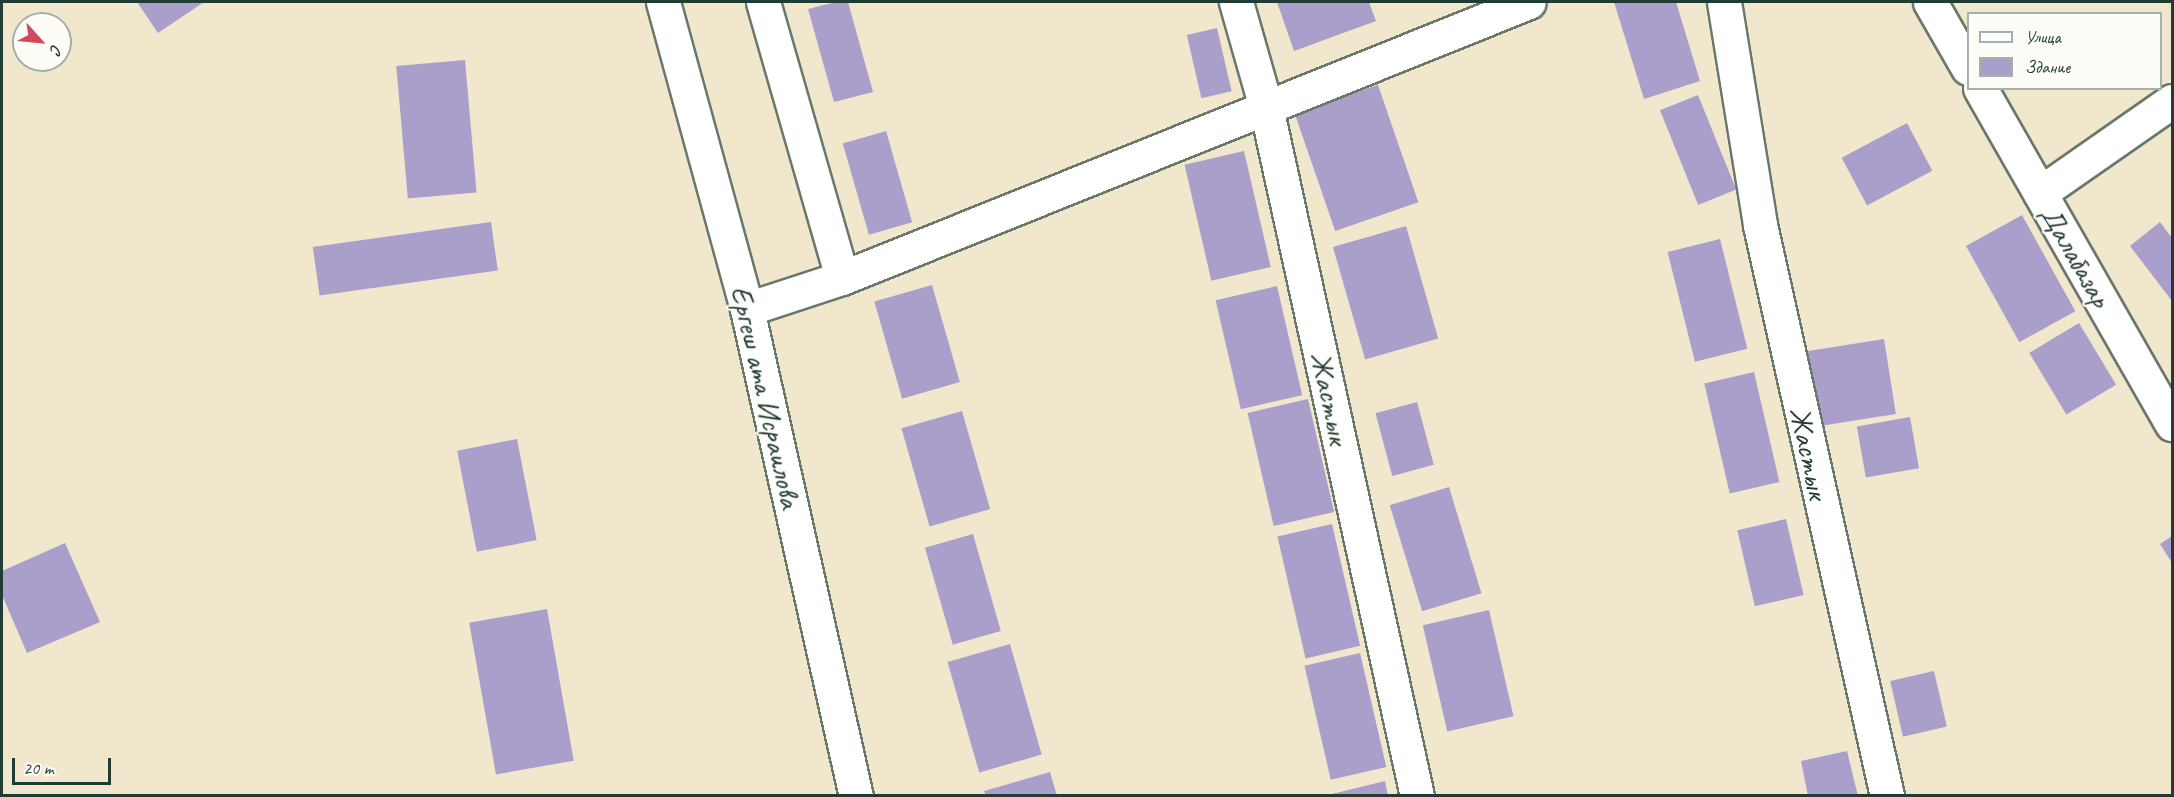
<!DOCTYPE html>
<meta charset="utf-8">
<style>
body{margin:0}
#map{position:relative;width:2174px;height:797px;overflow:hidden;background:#f1e7cd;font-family:Caveat,sans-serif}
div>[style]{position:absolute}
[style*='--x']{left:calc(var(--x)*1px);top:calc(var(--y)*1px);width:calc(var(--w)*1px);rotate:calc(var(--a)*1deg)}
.building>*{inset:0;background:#aa9fcb;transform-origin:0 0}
.roads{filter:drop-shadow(2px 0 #68786a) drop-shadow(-2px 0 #68786a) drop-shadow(0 2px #68786a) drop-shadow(0 -2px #68786a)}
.minor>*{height:33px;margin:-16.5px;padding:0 16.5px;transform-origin:16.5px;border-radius:16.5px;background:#fff}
.major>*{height:33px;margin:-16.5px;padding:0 16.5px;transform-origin:16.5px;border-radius:16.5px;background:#fff}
span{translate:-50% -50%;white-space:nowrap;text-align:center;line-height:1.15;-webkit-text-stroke:4.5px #fdfcf7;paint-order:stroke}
.street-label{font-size:30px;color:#1f3d34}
.frame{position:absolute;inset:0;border:3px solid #1f3d34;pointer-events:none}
.legend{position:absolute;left:1967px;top:12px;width:195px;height:78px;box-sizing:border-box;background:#fdfcf7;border:2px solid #a4b0a9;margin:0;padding:8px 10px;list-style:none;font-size:18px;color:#1f3d34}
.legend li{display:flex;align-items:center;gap:12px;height:30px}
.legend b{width:30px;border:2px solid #a4b0a9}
.north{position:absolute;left:12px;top:12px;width:60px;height:60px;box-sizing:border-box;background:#fdfcf7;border:2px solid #a4b0a9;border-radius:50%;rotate:117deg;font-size:16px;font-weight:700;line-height:24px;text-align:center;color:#1f3d34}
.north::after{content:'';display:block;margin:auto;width:21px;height:27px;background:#d1495b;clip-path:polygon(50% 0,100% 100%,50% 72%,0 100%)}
.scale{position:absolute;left:12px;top:758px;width:99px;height:27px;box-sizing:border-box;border:3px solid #1f3d34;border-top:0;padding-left:8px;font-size:18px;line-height:21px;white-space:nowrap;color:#1f3d34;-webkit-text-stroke:4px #fdfcf7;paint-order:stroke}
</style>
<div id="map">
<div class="building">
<div style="clip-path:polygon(137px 2px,204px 2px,158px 33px)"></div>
<div style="clip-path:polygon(836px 2px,848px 2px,873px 92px,834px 102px,808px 9px)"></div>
<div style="clip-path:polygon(1277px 2px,1369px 2px,1376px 21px,1294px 51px)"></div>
<div style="clip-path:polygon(1614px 2px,1676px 2px,1700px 81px,1644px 99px)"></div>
<div style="left:1217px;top:28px;width:65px;height:31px;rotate:77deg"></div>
<div style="left:465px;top:60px;width:133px;height:69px;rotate:85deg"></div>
<div style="left:1378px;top:85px;width:124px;height:88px;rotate:71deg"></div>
<div style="left:1698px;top:95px;width:102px;height:41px;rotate:68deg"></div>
<div style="left:1907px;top:123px;width:54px;height:74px;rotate:62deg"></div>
<div style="left:886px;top:131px;width:95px;height:45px;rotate:74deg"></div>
<div style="left:1244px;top:151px;width:119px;height:61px;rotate:77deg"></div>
<div style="left:2022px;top:215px;width:110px;height:64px;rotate:61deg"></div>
<div style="left:491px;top:222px;width:49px;height:180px;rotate:82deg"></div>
<div style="clip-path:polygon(2160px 222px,2172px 238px,2172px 301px,2130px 246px)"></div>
<div style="left:1406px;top:226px;width:117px;height:76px;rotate:74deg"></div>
<div style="left:1720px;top:239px;width:113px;height:54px;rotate:76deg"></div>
<div style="left:932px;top:285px;width:101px;height:60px;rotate:74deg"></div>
<div style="left:1277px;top:286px;width:112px;height:63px;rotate:77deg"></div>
<div style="left:2079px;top:323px;width:72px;height:58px;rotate:59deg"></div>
<div style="left:1884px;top:339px;width:76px;height:80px;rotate:81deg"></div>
<div style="left:1754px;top:372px;width:113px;height:51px;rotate:77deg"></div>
<div style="left:1308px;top:399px;width:116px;height:62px;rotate:77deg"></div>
<div style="left:1417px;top:402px;width:65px;height:43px;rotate:75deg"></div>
<div style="left:962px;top:411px;width:102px;height:63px;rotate:74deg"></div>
<div style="left:1910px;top:417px;width:52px;height:54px;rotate:80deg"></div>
<div style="left:517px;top:439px;width:103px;height:61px;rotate:79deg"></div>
<div style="left:1449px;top:487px;width:111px;height:62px;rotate:73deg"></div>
<div style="left:1786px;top:519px;width:78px;height:50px;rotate:77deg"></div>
<div style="left:1332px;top:524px;width:125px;height:56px;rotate:77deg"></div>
<div style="left:973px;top:534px;width:101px;height:50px;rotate:74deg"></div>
<div style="clip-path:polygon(2172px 536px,2172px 563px,2160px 544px)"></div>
<div style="clip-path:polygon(65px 543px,100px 622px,27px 653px,2px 595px,2px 571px)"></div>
<div style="left:547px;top:609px;width:154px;height:79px;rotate:80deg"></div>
<div style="left:1489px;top:610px;width:109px;height:68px;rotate:77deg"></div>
<div style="left:1010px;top:644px;width:115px;height:65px;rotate:74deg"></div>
<div style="left:1360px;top:653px;width:117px;height:57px;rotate:77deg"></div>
<div style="left:1934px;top:671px;width:57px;height:45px;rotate:77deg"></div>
<div style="clip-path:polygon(1847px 751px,1858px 796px,1808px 796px,1801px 761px)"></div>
<div style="clip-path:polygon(1050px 772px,1057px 796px,986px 796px,984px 791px)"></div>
<div style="clip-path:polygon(1385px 781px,1388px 796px,1328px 796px,1328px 795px)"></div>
</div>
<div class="roads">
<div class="minor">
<div style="--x:763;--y:2;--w:287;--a:74"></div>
<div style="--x:1236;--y:2;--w:109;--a:74.1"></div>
<div style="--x:1266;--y:107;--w:705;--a:77.64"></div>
<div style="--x:1724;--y:2;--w:226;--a:80.8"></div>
<div style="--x:1760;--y:225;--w:585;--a:77.46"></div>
<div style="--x:1930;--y:2;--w:76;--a:60.1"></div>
<div style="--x:1980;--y:88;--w:387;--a:60.3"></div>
<div style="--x:2040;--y:193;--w:161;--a:-34.9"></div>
<div style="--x:747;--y:309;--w:100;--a:-18.1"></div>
<div style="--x:842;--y:278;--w:740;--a:-21.89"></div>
</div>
<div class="major">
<div style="--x:663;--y:2;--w:318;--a:74.7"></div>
<div style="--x:747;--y:309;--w:499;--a:77.4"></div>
</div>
</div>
<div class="street-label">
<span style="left:2076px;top:256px;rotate:60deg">Далабазар</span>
<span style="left:766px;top:397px;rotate:77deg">Ергеш ата Исраилова</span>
<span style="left:1330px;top:398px;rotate:78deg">Жастык</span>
<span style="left:1809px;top:453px;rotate:78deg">Жастык</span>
</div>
<div class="frame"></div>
<ul class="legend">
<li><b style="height:8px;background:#fff"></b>Улица</li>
<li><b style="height:16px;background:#aa9fcb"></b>Здание</li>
</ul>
<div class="north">С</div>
<div class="scale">20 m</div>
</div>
